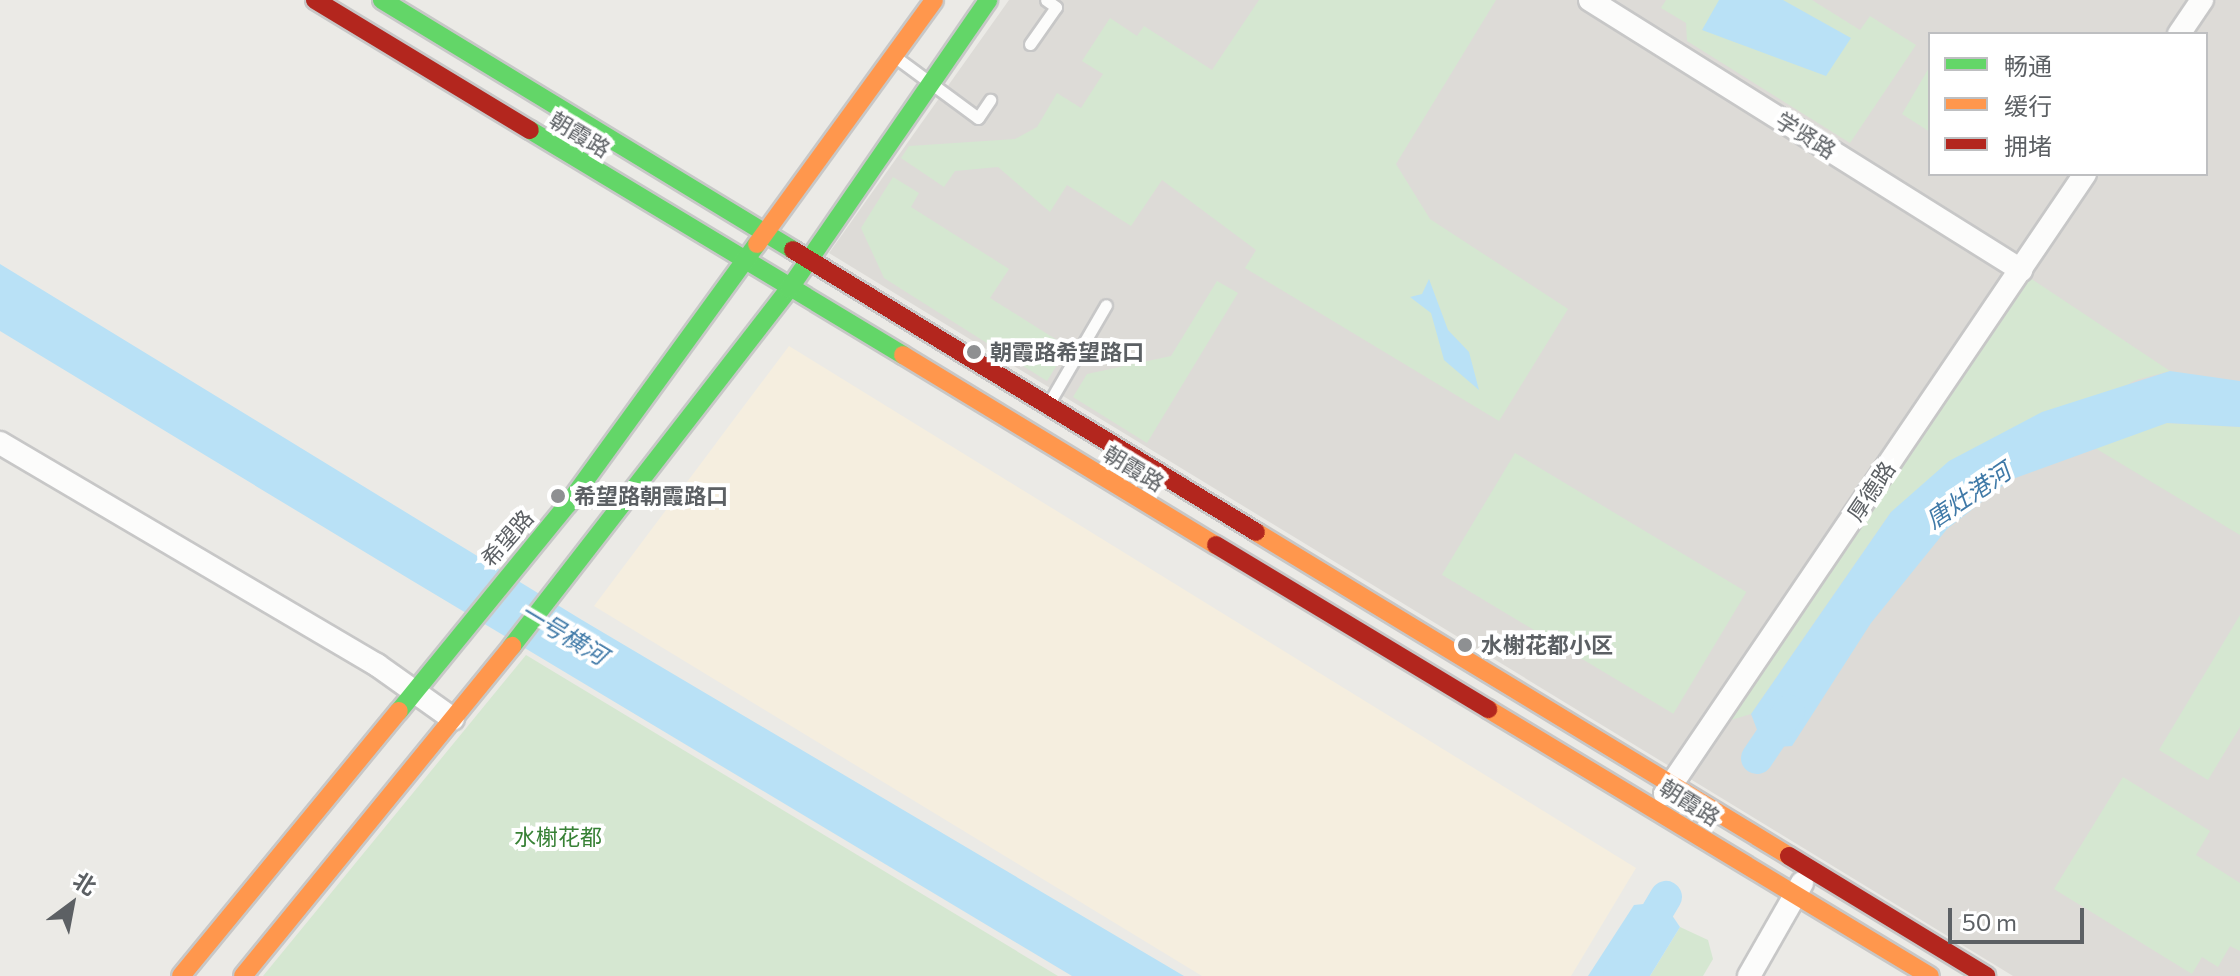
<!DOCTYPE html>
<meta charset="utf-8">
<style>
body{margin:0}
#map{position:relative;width:2240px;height:976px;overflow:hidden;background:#ebeae6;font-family:Commissioner,"Noto Sans SC",sans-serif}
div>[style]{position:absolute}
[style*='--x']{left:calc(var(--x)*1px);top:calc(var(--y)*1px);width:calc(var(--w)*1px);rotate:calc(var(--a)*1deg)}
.commercial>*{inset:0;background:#f5eedf}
.industrial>*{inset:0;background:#dddbd7}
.green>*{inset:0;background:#d5e7d1;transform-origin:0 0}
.water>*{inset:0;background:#b9e1f6}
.river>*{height:32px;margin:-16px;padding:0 16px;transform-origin:16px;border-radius:16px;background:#b9e1f6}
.roads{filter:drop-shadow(2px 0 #c7c7c7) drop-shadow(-2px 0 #c7c7c7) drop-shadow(0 2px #c7c7c7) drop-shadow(0 -2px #c7c7c7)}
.lane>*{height:11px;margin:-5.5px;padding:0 5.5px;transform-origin:5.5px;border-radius:5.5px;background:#fcfcfb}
.street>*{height:22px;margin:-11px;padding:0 11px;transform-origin:11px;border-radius:11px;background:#fcfcfb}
.fast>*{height:18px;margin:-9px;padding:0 9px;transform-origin:9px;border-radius:9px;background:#63d668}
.slow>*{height:18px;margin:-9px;padding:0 9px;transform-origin:9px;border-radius:9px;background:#ff974d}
.jam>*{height:18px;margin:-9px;padding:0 9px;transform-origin:9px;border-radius:9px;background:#b3261e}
.dots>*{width:22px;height:22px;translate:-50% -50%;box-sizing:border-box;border:4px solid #fff;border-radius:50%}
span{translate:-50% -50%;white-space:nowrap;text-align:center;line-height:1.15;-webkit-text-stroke:8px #fff;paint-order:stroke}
.street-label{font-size:22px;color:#5c6064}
.poi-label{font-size:22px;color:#5c6064;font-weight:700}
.left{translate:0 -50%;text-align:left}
.park-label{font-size:22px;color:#378135}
.water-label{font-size:24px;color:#3f79a7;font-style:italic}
.legend{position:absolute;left:1928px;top:32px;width:280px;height:144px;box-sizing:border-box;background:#fff;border:2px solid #bebfc1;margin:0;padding:10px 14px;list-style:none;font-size:24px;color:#5c6064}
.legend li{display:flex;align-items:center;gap:16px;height:40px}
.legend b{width:40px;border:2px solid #bebfc1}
.north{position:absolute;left:32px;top:864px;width:80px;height:80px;-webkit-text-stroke:6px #fff;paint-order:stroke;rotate:32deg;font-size:22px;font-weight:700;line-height:32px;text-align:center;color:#5c6064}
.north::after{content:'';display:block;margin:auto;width:28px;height:36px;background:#5c6064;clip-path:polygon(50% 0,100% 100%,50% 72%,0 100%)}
.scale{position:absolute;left:1948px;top:908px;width:136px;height:36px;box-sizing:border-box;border:4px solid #5c6064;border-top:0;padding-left:10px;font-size:24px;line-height:28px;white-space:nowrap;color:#5c6064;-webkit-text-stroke:6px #fff;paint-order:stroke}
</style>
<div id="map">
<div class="commercial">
<div style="clip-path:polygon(789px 346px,1636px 868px,1571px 976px,1202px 976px,594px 606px)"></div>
</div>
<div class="industrial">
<div style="clip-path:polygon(evenodd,1009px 0,2240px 0,2240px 976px,2013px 976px,829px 253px,1009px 0,1930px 34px,2206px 34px,2206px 174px,1930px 174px,1930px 34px)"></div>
</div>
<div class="green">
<div style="clip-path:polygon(1259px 0,1496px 0,1396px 164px,1430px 219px,1568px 309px,1499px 421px,1245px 268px,1256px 250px,1162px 180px,1131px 226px,1067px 185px,1050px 212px,998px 167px,955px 171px,944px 187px,901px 158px,909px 146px,1015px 139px,1037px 127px,1057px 93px,1081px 108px,1103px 74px,1082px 61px,1110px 18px,1137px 36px,1144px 26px,1212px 70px)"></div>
<div style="clip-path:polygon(1666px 0,1812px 0,1860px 30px,1870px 16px,1916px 45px,1850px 143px,1687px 41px,1686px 23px,1661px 8px)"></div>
<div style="clip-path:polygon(1930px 66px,1930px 132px,1902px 114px)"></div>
<div style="clip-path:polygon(893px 177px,919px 193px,911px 207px,1009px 269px,990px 298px,1068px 347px,1047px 381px,884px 278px,861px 228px)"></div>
<div style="clip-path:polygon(2027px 276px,2170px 371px,2136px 380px,1891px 512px,1751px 714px,1721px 723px)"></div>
<div style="clip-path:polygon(1217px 281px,1238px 293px,1147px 443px,1073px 397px,1087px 374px,1171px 356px)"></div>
<div style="clip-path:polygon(2167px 423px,2240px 427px,2240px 535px,2090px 445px)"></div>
<div style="left:1515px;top:453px;width:270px;height:142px;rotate:31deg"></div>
<div style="clip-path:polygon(2240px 615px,2240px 727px,2208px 780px,2159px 750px)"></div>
<div style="clip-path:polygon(526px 655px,1058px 976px,263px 976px)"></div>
<div style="clip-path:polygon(2123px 777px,2210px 831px,2196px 855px,2240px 883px,2240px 951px,2230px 946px,2218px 967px,2202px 957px,2192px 974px,2054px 889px)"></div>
<div style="clip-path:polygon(1680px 927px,1708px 940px,1713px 959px,1703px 976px,1650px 976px)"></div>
</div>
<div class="water">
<div style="clip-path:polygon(1719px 0,1783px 0,1851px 38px,1826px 76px,1702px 30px)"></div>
<div style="clip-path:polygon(0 264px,582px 620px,1184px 976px,1072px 976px,411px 580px,0 331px)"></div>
<div style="clip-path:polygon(1429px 279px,1448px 330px,1469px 352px,1479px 390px,1444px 360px,1431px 313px,1410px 297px,1422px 294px)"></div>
<div style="clip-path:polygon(2170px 371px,2240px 381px,2240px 427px,2167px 423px,2010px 480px,1947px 529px,1871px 623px,1792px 746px,1764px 748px,1751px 714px,1891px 512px,1949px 461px,2042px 412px)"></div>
<div style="clip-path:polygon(1663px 902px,1680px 927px,1650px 976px,1588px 976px,1634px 905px)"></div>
</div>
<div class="river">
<div style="--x:1757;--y:758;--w:57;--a:-55.8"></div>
<div style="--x:1619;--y:976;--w:92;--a:-59.3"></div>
</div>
<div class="roads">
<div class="lane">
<div style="--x:1030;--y:44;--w:45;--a:-54.9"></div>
<div style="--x:1056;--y:7;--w:12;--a:-145"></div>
<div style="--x:894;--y:56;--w:104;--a:36.4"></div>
<div style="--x:978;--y:118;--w:22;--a:-56"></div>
<div style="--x:1049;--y:403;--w:113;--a:-59.8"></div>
</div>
<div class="street">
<div style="--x:1590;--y:0;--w:509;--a:32.07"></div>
<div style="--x:2179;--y:34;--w:41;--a:-55.9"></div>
<div style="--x:0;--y:443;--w:438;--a:30.5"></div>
<div style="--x:377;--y:665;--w:93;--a:35.4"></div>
<div style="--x:1665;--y:794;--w:749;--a:-55.89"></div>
<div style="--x:1749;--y:976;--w:107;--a:-60.3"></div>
</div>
<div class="fast">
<div style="--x:382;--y:0;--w:481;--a:31.3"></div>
<div style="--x:530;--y:130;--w:436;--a:31.1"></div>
<div style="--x:512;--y:646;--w:452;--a:-52.2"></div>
<div style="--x:789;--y:289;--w:351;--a:-55.4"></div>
<div style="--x:399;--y:711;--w:267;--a:-50.8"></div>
<div style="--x:568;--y:504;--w:321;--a:-54"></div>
</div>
<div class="slow">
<div style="--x:757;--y:244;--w:301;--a:-54"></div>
<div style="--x:903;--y:355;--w:366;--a:31.3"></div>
<div style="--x:1256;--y:532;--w:624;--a:31.29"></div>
<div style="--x:1488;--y:709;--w:516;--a:31.14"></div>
<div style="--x:181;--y:976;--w:343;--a:-50.6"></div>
<div style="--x:243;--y:976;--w:426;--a:-50.8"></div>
</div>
<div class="jam">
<div style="--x:315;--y:0;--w:251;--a:31.2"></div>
<div style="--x:793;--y:250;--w:542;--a:31.34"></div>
<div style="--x:1216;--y:545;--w:318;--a:31.1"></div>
<div style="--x:1789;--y:856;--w:231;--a:31.3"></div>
</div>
</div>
<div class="dots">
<div style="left:974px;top:352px;background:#8e9092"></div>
<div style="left:558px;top:496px;background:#8e9092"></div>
<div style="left:1465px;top:645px;background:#8e9092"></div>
</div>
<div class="street-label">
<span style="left:580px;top:134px;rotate:31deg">朝霞路</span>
<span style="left:1806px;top:135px;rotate:32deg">学贤路</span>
<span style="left:1134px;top:468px;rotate:31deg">朝霞路</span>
<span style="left:1871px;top:491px;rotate:-56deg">厚德路</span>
<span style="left:507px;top:538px;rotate:-49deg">希望路</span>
<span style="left:1690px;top:802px;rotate:32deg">朝霞路</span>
</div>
<div class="poi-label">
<span class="left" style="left:990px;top:352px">朝霞路希望路口</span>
<span class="left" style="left:574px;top:496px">希望路朝霞路口</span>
<span class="left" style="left:1481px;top:645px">水榭花都小区</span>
</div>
<div class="park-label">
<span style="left:558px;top:837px">水榭花都</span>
</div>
<div class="water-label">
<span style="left:1968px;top:495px;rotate:-34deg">唐灶港河</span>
<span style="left:564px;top:633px;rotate:31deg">一号横河</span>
</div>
<ul class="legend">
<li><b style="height:10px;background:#63d668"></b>畅通</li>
<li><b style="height:10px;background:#ff974d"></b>缓行</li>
<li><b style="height:10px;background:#b3261e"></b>拥堵</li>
</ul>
<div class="north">北</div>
<div class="scale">50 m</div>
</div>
